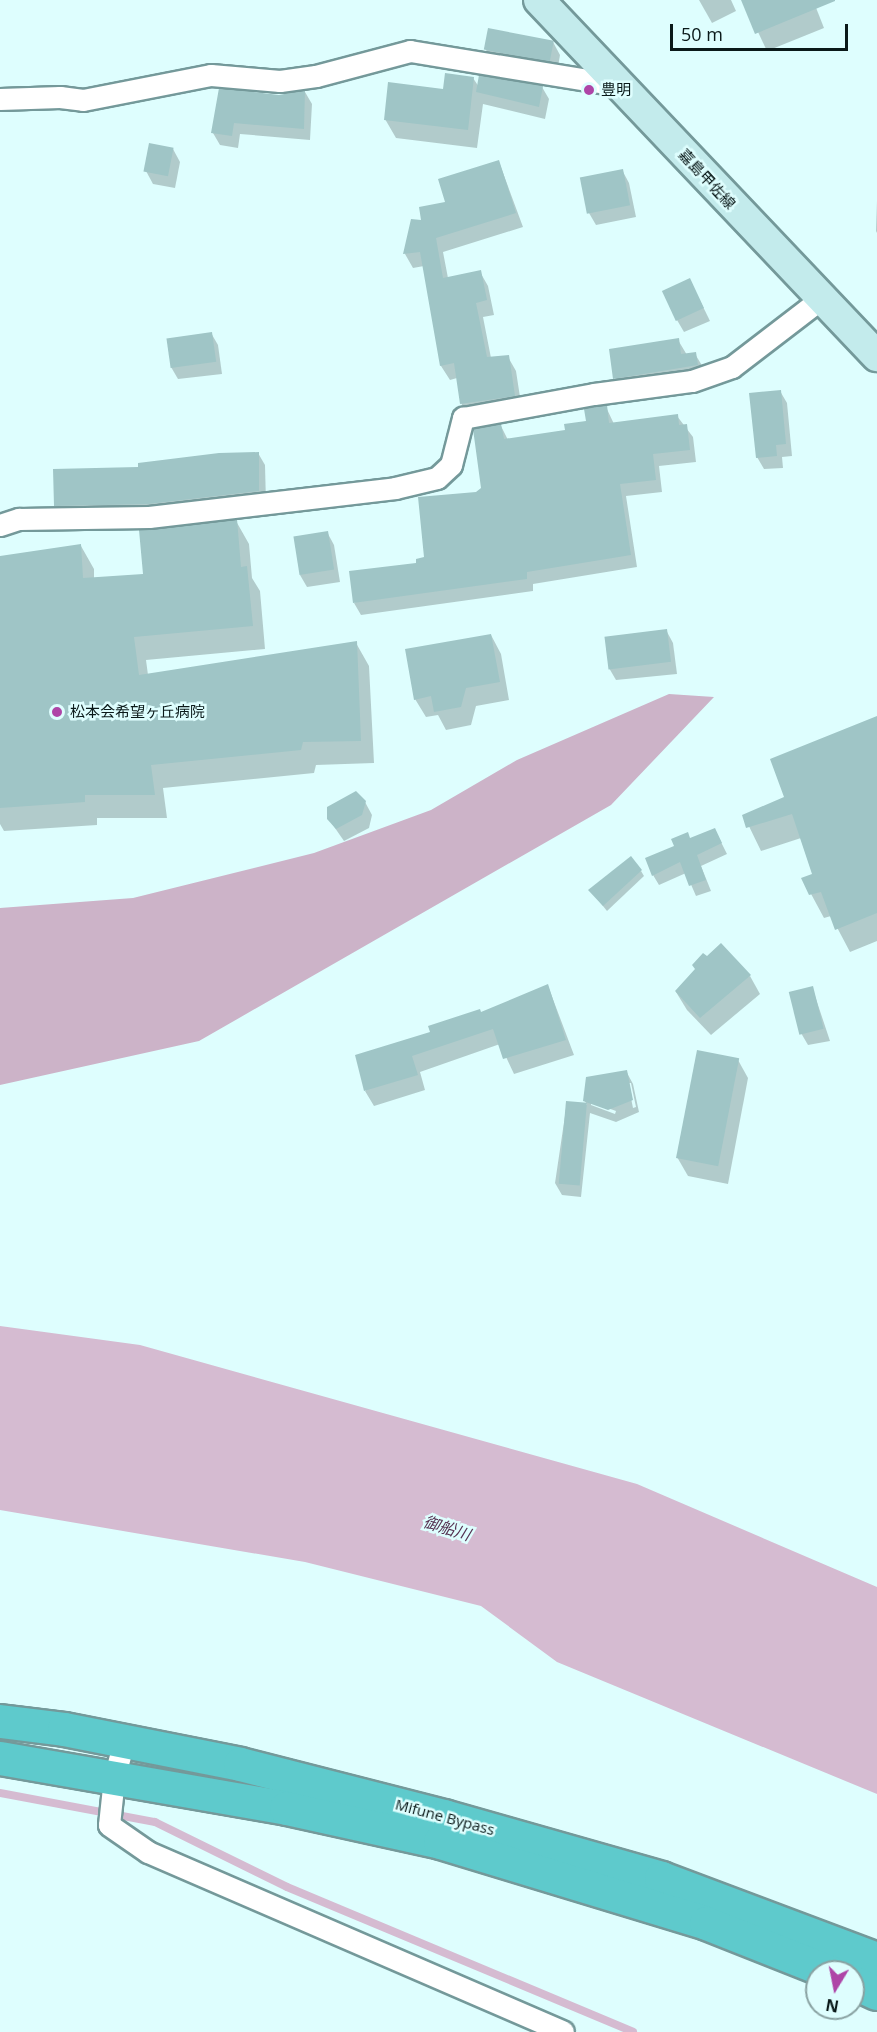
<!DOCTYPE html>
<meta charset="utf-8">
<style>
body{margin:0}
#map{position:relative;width:877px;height:2032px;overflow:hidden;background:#defefe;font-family:"Open Sans","Noto Sans JP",sans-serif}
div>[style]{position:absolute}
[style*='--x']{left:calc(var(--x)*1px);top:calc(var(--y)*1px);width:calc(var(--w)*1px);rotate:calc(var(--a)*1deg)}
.forest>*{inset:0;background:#ccb3c8}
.water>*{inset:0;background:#d5bbd1}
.shadow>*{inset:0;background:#0003}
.stream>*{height:8px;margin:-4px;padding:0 4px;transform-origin:4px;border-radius:4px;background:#d5bbd1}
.building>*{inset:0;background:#9fc5c6;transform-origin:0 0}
.roads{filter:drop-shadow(2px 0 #74999a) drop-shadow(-2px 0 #74999a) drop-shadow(0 2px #74999a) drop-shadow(0 -2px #74999a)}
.minor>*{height:21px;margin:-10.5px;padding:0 10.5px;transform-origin:10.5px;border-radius:10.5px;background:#fff}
.secondary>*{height:30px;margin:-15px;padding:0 15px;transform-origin:15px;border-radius:15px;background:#c3ebec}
.trunk>*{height:33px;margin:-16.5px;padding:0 16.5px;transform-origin:16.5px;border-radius:16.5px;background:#5ecacc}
.dots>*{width:16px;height:16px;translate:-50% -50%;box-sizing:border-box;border:3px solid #defefe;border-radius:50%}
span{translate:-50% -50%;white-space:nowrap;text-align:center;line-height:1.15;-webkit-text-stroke:5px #defefe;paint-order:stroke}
.poi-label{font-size:15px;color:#0a1919}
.left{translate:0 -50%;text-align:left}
.street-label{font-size:15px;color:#0a1919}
.water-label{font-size:16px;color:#543050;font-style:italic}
.north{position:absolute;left:805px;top:1960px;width:60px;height:60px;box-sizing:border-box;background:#defefe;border:2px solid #89a2a2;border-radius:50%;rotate:190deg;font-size:16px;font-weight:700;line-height:24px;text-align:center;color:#0a1919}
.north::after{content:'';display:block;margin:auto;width:21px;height:27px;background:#ae45a7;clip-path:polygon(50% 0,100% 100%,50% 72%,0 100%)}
.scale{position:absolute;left:670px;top:24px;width:178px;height:27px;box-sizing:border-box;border:3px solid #0a1919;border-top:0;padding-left:8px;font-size:18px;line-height:21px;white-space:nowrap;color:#0a1919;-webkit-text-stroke:4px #defefe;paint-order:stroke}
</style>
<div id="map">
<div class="forest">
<div style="clip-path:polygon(669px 694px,714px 697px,611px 805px,199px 1041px,0 1085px,0 908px,133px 898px,314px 853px,431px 810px,517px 760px)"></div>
</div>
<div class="water">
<div style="clip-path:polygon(0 1326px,140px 1345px,637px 1484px,877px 1587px,877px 1794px,557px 1662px,481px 1606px,305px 1562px,0 1510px)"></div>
</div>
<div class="shadow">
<div style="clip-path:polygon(699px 0,731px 0,736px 11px,712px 23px)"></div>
<div style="clip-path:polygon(743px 0,813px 0,824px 28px,767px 51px)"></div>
<div style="clip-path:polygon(553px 42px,560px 55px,557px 73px,493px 62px,486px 50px)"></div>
<div style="clip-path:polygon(473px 78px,479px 87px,542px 87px,549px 99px,545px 119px,483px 104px,477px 148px,396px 138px,385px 119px)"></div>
<div style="clip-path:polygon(305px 92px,312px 104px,310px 140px,240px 134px,238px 148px,220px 145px,213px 133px,279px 96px)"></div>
<div style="clip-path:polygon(173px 149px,180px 162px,175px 188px,153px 184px,146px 171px)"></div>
<div style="clip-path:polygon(499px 162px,523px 227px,443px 252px,448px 278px,480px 272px,488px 286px,494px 315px,483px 317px,491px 358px,508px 357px,516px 371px,522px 410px,470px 418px,461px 403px,457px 378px,450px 380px,441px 366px,424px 266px,413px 268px,405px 254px,413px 221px,423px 221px)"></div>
<div style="clip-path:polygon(622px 170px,629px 183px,636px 217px,596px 225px,589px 213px)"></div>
<div style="clip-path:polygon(877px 201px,877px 233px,876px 231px)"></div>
<div style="clip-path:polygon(690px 280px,710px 321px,684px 332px,677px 320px)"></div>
<div style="clip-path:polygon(211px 333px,218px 345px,222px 374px,178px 379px,171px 367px)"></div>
<div style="clip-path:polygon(678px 340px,687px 355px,695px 354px,706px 372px,625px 396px,615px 378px)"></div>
<div style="clip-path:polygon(780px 391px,787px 403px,792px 456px,782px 457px,783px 468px,764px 469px,757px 457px)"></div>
<div style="clip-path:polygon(606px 407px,614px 424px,677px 416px,693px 437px,696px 462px,659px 466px,662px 492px,626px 496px,637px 567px,533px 584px,533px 591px,361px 615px,354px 603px,418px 565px,483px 488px,501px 426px,508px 440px,567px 431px,587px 422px)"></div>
<div style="clip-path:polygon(258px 453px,265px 465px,266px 503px,63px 518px,56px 505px,140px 469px)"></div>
<div style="clip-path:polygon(236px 521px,249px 544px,252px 578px,260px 591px,265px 649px,146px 660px,148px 675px,356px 643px,369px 666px,374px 763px,316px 765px,314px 773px,163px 788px,167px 818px,97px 818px,97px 825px,4px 831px,0 824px,0 557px,81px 546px,94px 569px,94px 578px,145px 576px)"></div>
<div style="clip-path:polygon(327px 532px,334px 545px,340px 582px,307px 587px,300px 575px)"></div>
<div style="clip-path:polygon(666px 630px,673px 643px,677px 674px,616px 680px,609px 668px)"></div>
<div style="clip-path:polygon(491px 635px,501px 654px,509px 700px,476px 706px,471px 725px,446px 730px,438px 715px,426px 717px,415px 699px)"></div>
<div style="clip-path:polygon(877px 718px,877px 941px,850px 952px,831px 916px,824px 918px,803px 879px,814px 875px,801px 838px,761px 851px,744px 816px,786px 798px)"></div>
<div style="clip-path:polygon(365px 802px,372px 815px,369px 828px,344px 841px,328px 818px)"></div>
<div style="clip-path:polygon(691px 840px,720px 840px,727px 854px,701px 866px,711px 891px,696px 896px,686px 873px,659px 885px,653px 875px)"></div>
<div style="clip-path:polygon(641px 871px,644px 876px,607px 911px,590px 890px)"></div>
<div style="clip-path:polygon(750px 976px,760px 994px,711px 1035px,687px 1010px,676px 992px)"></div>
<div style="clip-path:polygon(548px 986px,574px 1055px,514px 1074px,500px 1044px,420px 1072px,425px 1090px,374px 1106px,365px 1091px,432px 1033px)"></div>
<div style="clip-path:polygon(812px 987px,830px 1041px,808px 1045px,801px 1033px)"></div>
<div style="clip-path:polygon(738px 1060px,748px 1078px,728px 1184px,688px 1176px,677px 1157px)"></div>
<div style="clip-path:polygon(evenodd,626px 1071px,633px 1084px,639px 1112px,616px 1122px,590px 1113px,581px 1197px,562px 1195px,555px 1183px,567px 1102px,587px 1105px,585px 1101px,626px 1071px,628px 1083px,631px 1083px,636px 1107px,633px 1108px,628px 1083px,626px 1071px,591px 1102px,616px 1111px,615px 1114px,591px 1105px,591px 1102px)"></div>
</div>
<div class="stream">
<div style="--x:0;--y:1793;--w:158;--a:10.6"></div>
<div style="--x:155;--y:1822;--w:147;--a:26.2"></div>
<div style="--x:287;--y:1887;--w:375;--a:22.7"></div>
</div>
<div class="building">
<div style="clip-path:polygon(741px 0,835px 0,835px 1px,755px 34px)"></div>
<div style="left:488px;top:28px;width:67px;height:22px;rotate:11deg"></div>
<div style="clip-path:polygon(445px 73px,474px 77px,468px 130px,384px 120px,388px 82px,443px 89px)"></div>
<div style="clip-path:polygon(479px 75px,543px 86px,539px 107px,476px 92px)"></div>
<div style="clip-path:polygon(219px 88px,279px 95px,305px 90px,304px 129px,234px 123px,232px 136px,211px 133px)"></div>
<div style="left:149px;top:143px;width:25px;height:29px;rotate:11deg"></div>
<div style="clip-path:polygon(499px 160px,516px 213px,436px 238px,443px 278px,481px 270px,487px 300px,476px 303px,487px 357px,509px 355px,515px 396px,460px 404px,454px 363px,440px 366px,420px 252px,403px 254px,411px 219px,421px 220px,419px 207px,445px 202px,438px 179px)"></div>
<div style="left:623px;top:169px;width:37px;height:44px;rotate:79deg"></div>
<div style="left:690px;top:278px;width:33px;height:31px;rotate:65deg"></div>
<div style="left:212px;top:332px;width:30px;height:46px;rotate:82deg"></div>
<div style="clip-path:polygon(679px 338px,681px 354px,696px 352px,698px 365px,613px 379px,609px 349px)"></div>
<div style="clip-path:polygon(781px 390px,786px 444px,776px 445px,777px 456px,756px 458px,749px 393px)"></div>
<div style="clip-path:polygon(607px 405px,609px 423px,678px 414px,679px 425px,687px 424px,690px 450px,653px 454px,656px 480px,620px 484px,631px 555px,527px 572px,527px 579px,353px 603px,349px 571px,416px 563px,416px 559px,424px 557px,418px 497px,476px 492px,481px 488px,473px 429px,501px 424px,504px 439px,565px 430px,564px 424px,586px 421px,584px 409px)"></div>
<div style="clip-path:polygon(259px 452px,259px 491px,148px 504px,54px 506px,53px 469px,138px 467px,138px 463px,219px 453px)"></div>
<div style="clip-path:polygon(237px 519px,241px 567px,247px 566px,253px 626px,134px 637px,139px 675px,357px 641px,361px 741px,303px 742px,301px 750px,151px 765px,155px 795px,85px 795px,85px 802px,0 808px,0 556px,81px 544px,83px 578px,143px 574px,139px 530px)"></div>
<div style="left:328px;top:531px;width:39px;height:35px;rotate:81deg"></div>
<div style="left:667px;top:629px;width:33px;height:63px;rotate:83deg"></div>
<div style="clip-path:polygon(491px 634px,500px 682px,466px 688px,461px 707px,434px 712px,431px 696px,414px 700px,405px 649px)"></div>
<div style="clip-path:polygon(877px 716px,877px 913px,835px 930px,821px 892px,809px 895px,801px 878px,812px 874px,792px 814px,746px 828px,742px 815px,784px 797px,770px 759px)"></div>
<div style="clip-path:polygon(356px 791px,366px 801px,362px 815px,336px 829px,327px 819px,327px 807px)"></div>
<div style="clip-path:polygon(715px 828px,722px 843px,697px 855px,706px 880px,689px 886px,680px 862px,652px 876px,645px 858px,674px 846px,671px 839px,688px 832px,690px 838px)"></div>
<div style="clip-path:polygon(631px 856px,642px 870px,603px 906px,588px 890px)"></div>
<div style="clip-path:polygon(721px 943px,751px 975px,700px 1018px,675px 991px,695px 969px,692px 965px,703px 953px,707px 956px)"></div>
<div style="clip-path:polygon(548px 984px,566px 1040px,503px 1059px,493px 1029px,412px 1056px,418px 1075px,364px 1091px,355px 1055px,430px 1032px,428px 1026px,480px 1009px,481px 1012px)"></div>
<div style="left:813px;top:986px;width:44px;height:25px;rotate:76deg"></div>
<div style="left:697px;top:1050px;width:43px;height:110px;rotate:11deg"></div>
<div style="clip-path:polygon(627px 1070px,633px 1100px,608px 1110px,583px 1101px,586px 1077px)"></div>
<div style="left:566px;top:1101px;width:21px;height:83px;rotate:5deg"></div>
</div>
<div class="roads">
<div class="minor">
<div style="--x:0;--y:99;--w:60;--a:-1.9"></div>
<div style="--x:60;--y:97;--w:23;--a:7"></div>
<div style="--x:83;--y:100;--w:130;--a:-11.1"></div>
<div style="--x:211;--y:75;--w:69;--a:5"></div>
<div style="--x:280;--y:81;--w:36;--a:-8"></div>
<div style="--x:316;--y:76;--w:97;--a:-14.9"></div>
<div style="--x:410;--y:51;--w:210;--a:9.3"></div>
<div style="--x:0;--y:525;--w:20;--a:-18"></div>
<div style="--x:19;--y:519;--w:130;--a:-0.9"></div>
<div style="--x:149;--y:517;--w:248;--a:-6.7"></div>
<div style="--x:395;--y:488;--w:43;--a:-13.4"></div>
<div style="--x:437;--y:478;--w:19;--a:-43"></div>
<div style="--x:451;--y:465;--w:49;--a:-75.7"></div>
<div style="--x:463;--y:418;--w:133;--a:-10.4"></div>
<div style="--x:594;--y:394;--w:99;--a:-7.6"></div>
<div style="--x:692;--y:381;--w:42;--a:-19.3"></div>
<div style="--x:732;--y:367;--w:113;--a:-37.5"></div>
<div style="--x:124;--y:1741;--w:38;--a:105"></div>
<div style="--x:114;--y:1778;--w:47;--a:96.1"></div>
<div style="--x:109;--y:1825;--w:47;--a:34.7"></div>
<div style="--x:148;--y:1852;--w:452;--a:23.4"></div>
</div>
<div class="secondary">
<div style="--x:539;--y:0;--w:491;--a:46.5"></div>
</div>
<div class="trunk">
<div style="--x:0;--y:1721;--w:64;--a:7.1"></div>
<div style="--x:64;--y:1729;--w:179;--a:11.2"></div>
<div style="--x:240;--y:1764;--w:211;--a:14.3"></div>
<div style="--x:444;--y:1816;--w:226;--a:15.9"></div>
<div style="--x:661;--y:1878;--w:231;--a:20.6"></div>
<div style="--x:0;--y:1758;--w:290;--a:9.9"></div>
<div style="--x:286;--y:1808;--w:158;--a:12.4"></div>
<div style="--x:440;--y:1842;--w:278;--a:16.9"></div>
<div style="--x:706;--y:1923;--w:133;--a:21.6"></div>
<div style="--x:853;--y:1982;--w:26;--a:25"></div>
</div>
</div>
<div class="dots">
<div style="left:589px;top:90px;background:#ae45a7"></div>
<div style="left:57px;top:712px;background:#ae45a7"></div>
</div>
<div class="poi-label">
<span class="left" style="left:601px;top:90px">豊明</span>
<span class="left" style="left:70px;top:712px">松本会希望ヶ丘病院</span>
</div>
<div class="street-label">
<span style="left:707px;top:179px;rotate:47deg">嘉島甲佐線</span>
<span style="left:445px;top:1817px;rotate:15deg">Mifune Bypass</span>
</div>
<div class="water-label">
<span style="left:447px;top:1528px;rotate:17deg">御船川</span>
</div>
<div class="north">N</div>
<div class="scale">50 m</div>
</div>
